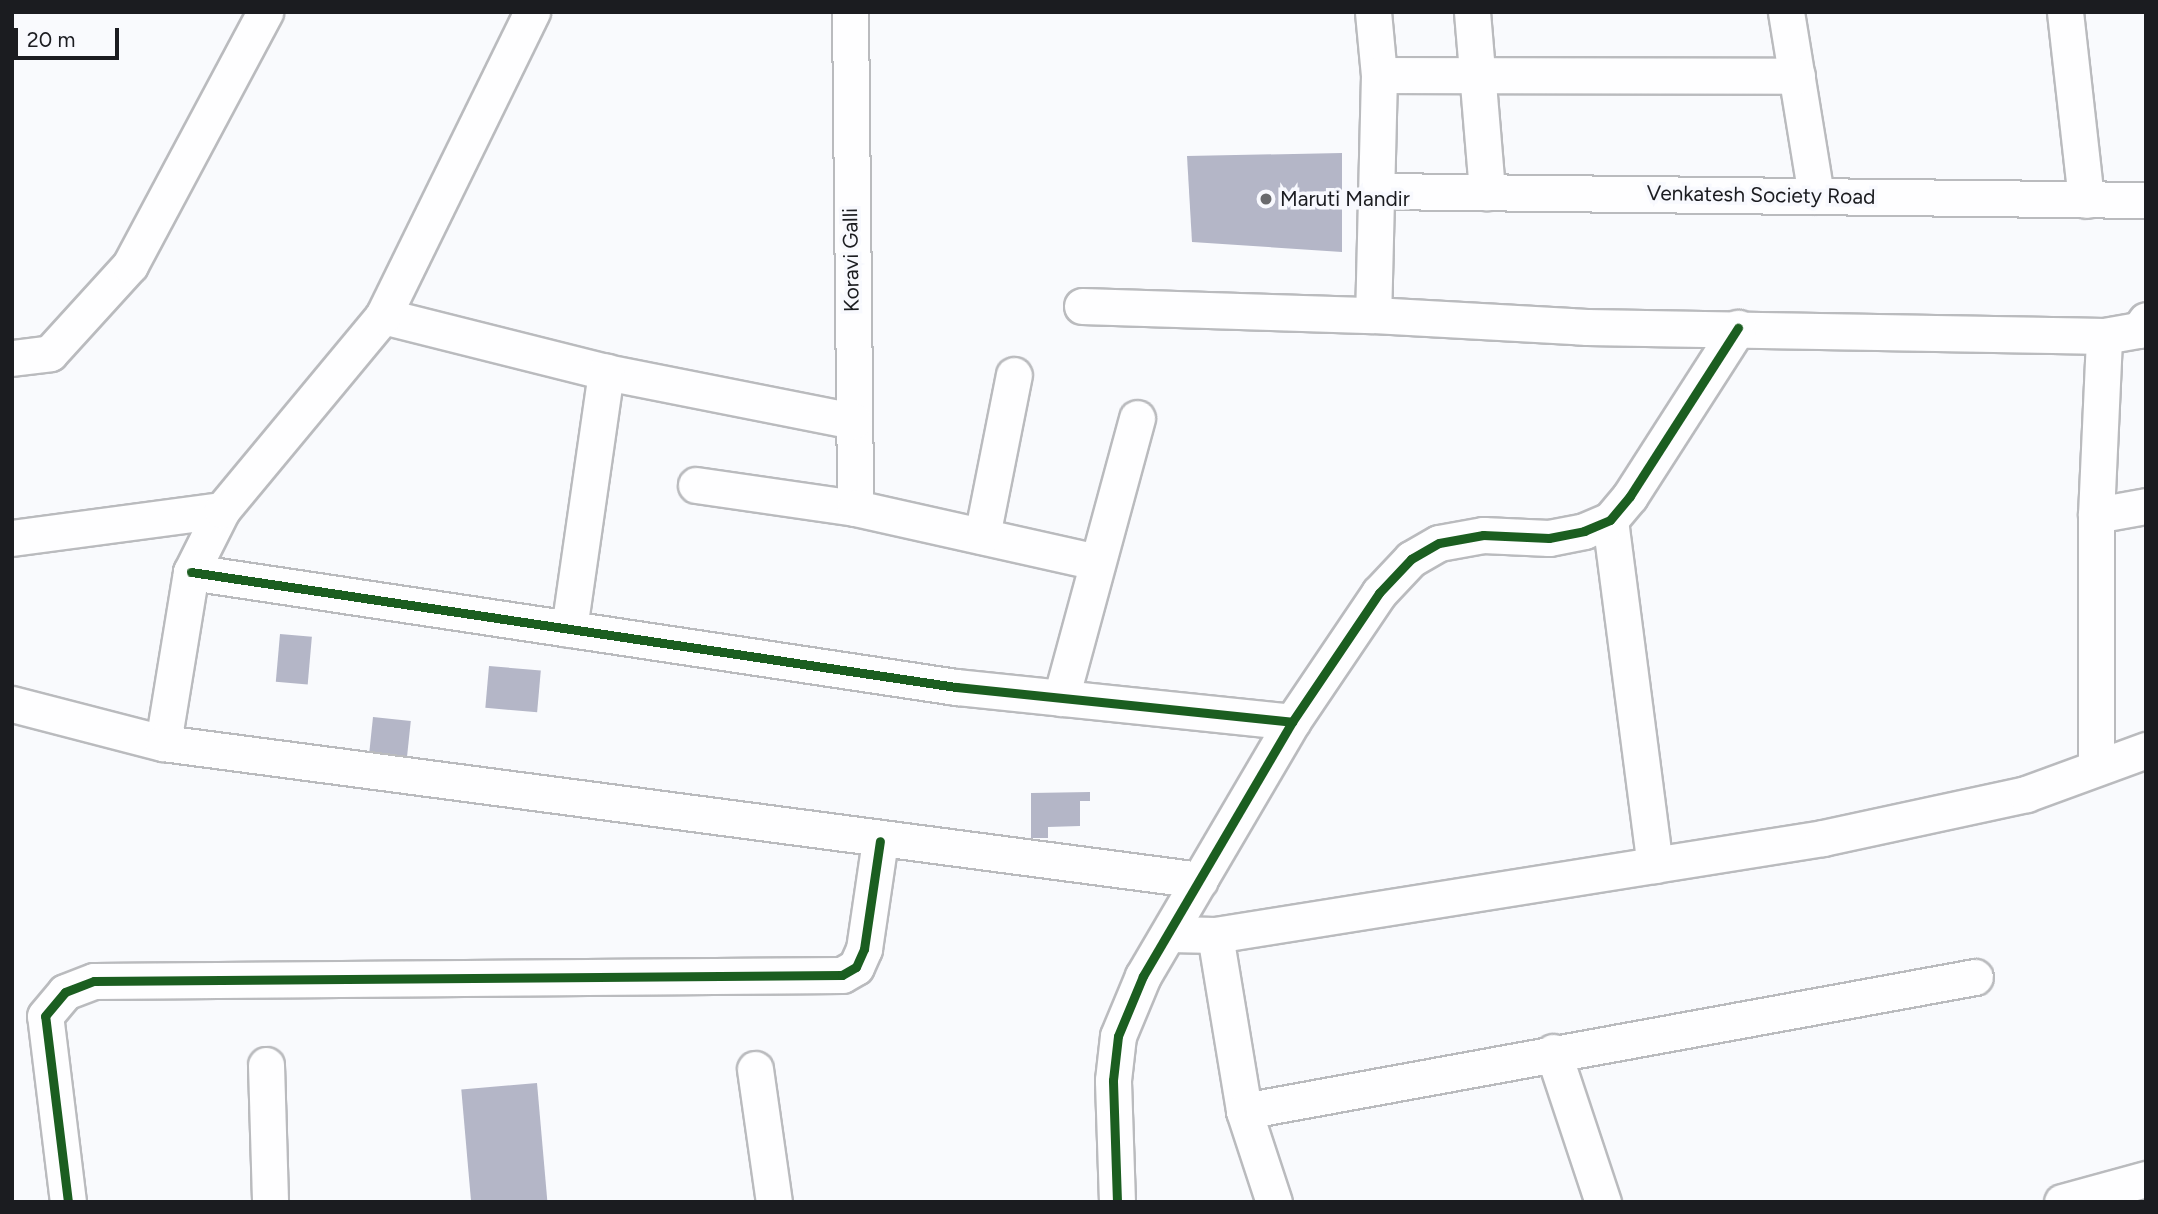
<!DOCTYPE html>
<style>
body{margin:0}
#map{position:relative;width:2158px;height:1214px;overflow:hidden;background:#f9fafd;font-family:Figtree,sans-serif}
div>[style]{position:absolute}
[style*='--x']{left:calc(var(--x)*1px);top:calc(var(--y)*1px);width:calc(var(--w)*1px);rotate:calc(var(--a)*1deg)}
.building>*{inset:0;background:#b4b6c7;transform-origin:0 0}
.roads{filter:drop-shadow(2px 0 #babbbe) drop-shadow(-2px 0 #babbbe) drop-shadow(0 2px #babbbe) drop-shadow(0 -2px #babbbe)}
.street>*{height:35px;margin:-17.5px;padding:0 17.5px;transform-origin:17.5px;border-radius:17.5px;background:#fefeff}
.cycleway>*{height:9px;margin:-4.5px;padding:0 4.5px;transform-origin:4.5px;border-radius:4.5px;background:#1b5e20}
.dots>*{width:19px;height:19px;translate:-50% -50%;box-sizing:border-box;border:4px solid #f8f9fe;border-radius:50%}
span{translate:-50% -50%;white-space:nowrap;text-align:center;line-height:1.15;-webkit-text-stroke:7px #f8f9fe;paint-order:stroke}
.street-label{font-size:21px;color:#1b1c20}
.poi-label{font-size:21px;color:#1b1c20}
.left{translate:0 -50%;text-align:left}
.frame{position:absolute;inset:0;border:14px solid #1b1c20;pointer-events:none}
.scale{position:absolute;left:14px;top:28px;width:105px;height:32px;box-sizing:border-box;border:4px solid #1b1c20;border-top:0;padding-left:9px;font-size:21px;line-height:24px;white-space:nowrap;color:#1b1c20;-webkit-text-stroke:5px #f8f9fe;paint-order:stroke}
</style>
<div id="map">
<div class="building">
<div style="clip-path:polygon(1342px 153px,1342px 252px,1192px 242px,1187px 156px)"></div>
<div style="left:280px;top:634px;width:32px;height:48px;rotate:5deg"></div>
<div style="left:489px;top:666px;width:52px;height:42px;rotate:5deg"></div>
<div style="left:373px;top:717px;width:38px;height:46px;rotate:6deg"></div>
<div style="clip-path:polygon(1090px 792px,1090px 801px,1080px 801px,1080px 826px,1048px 827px,1048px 838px,1031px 838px,1031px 793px)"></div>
<div style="left:537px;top:1083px;width:120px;height:76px;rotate:85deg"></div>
</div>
<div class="roads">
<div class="street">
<div style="--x:850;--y:12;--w:496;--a:89.4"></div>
<div style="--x:1373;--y:12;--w:63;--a:84.6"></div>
<div style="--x:1379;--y:75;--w:240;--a:91.4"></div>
<div style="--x:1472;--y:12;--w:181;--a:85.2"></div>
<div style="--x:1786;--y:12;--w:186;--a:80.7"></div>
<div style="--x:2065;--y:12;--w:189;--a:83.6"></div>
<div style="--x:1379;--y:75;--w:418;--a:0.1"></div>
<div style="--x:1377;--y:191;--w:769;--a:0.67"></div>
<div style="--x:1082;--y:306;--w:291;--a:1.8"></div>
<div style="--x:1373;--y:315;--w:214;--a:3.2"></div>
<div style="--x:1587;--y:327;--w:517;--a:1"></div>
<div style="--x:2104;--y:336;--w:36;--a:-10"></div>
<div style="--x:2139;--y:330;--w:12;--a:-55"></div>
<div style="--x:383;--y:316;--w:230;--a:14.1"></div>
<div style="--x:606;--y:372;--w:252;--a:11.2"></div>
<div style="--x:12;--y:358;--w:38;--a:-7"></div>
<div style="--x:50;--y:353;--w:119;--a:-47.7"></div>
<div style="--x:130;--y:265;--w:287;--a:-61.9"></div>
<div style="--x:696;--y:485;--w:161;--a:8.2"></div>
<div style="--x:855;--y:508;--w:248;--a:12.6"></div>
<div style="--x:2096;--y:515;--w:51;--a:-10.2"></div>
<div style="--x:1610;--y:520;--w:348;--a:82.6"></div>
<div style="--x:982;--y:536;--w:164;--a:-78.8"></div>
<div style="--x:12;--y:538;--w:212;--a:-7.6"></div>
<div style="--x:191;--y:572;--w:774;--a:8.55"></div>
<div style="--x:956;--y:687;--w:338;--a:5.9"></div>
<div style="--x:569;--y:629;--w:260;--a:-81.8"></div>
<div style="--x:1061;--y:698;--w:290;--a:-74.8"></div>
<div style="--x:12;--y:704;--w:156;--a:14.5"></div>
<div style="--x:163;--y:743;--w:173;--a:-80.7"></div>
<div style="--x:191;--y:572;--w:69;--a:-63.4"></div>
<div style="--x:222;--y:510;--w:252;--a:-50.3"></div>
<div style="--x:383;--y:316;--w:339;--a:-63.9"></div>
<div style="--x:163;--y:743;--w:1046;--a:7.53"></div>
<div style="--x:2096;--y:765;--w:250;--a:-90"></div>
<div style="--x:2096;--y:515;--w:179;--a:-87.4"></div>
<div style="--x:1170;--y:934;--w:45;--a:1.3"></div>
<div style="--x:1215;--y:935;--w:616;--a:-9.06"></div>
<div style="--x:1823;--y:838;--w:208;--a:-12.2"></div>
<div style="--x:2026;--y:794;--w:128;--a:-20.1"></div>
<div style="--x:1215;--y:935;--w:178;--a:80.6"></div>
<div style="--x:1244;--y:1111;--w:96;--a:71.8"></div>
<div style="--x:1553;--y:1052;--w:158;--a:71.6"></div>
<div style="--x:266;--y:1065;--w:137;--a:88.3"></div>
<div style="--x:755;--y:1069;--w:134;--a:81.9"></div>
<div style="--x:1244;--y:1111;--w:743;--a:-10.39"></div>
<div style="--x:68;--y:1202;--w:187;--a:-97"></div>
<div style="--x:45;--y:1016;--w:31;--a:-50"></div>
<div style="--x:65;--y:992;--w:31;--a:-21"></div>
<div style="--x:94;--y:981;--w:748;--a:-0.46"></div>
<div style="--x:842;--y:975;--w:16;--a:-30"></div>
<div style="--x:856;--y:967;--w:20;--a:-66"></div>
<div style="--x:864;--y:949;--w:109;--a:-81.6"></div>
<div style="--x:1117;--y:1202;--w:122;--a:-91.9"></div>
<div style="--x:1113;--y:1080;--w:44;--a:-83.5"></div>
<div style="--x:1118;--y:1036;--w:65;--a:-67.4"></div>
<div style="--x:1143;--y:976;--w:294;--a:-59.6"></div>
<div style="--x:1292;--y:722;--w:156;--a:-56"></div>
<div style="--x:1379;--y:593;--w:47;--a:-46.7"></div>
<div style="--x:1411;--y:559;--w:32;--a:-30"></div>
<div style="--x:1439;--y:543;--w:45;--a:-10.3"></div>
<div style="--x:1483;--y:535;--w:66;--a:2.6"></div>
<div style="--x:1549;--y:538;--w:36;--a:-11"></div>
<div style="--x:1584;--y:531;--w:28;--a:-23"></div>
<div style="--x:1610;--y:520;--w:31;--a:-50"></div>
<div style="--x:1630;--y:496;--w:200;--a:-57.3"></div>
<div style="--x:2062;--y:1202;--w:87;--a:-15.3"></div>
</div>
</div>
<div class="cycleway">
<div style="--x:191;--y:572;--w:774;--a:8.55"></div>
<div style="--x:956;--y:687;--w:338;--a:5.9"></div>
<div style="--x:68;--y:1202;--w:187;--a:-97"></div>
<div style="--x:45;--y:1016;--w:31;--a:-50"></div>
<div style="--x:65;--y:992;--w:31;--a:-21"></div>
<div style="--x:94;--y:981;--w:748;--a:-0.46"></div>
<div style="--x:842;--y:975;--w:16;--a:-30"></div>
<div style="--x:856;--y:967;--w:20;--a:-66"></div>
<div style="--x:864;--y:949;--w:109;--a:-81.6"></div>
<div style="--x:1117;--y:1202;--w:122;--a:-91.9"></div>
<div style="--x:1113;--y:1080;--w:44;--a:-83.5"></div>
<div style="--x:1118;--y:1036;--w:65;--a:-67.4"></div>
<div style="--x:1143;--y:976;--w:294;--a:-59.6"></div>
<div style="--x:1292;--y:722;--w:156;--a:-56"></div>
<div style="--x:1379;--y:593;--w:47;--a:-46.7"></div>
<div style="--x:1411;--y:559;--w:32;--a:-30"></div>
<div style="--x:1439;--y:543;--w:45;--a:-10.3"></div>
<div style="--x:1483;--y:535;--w:66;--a:2.6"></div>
<div style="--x:1549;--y:538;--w:36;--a:-11"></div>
<div style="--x:1584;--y:531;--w:28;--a:-23"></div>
<div style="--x:1610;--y:520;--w:31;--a:-50"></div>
<div style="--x:1630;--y:496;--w:200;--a:-57.3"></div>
</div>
<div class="dots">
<div style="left:1266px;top:199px;background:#696a6d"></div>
</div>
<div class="street-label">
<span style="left:1761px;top:195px;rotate:1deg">Venkatesh Society Road</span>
<span style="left:851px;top:260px;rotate:-91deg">Koravi Galli</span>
</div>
<div class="poi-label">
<span class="left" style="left:1280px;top:199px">Maruti Mandir</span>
</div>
<div class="frame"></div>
<div class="scale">20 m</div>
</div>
